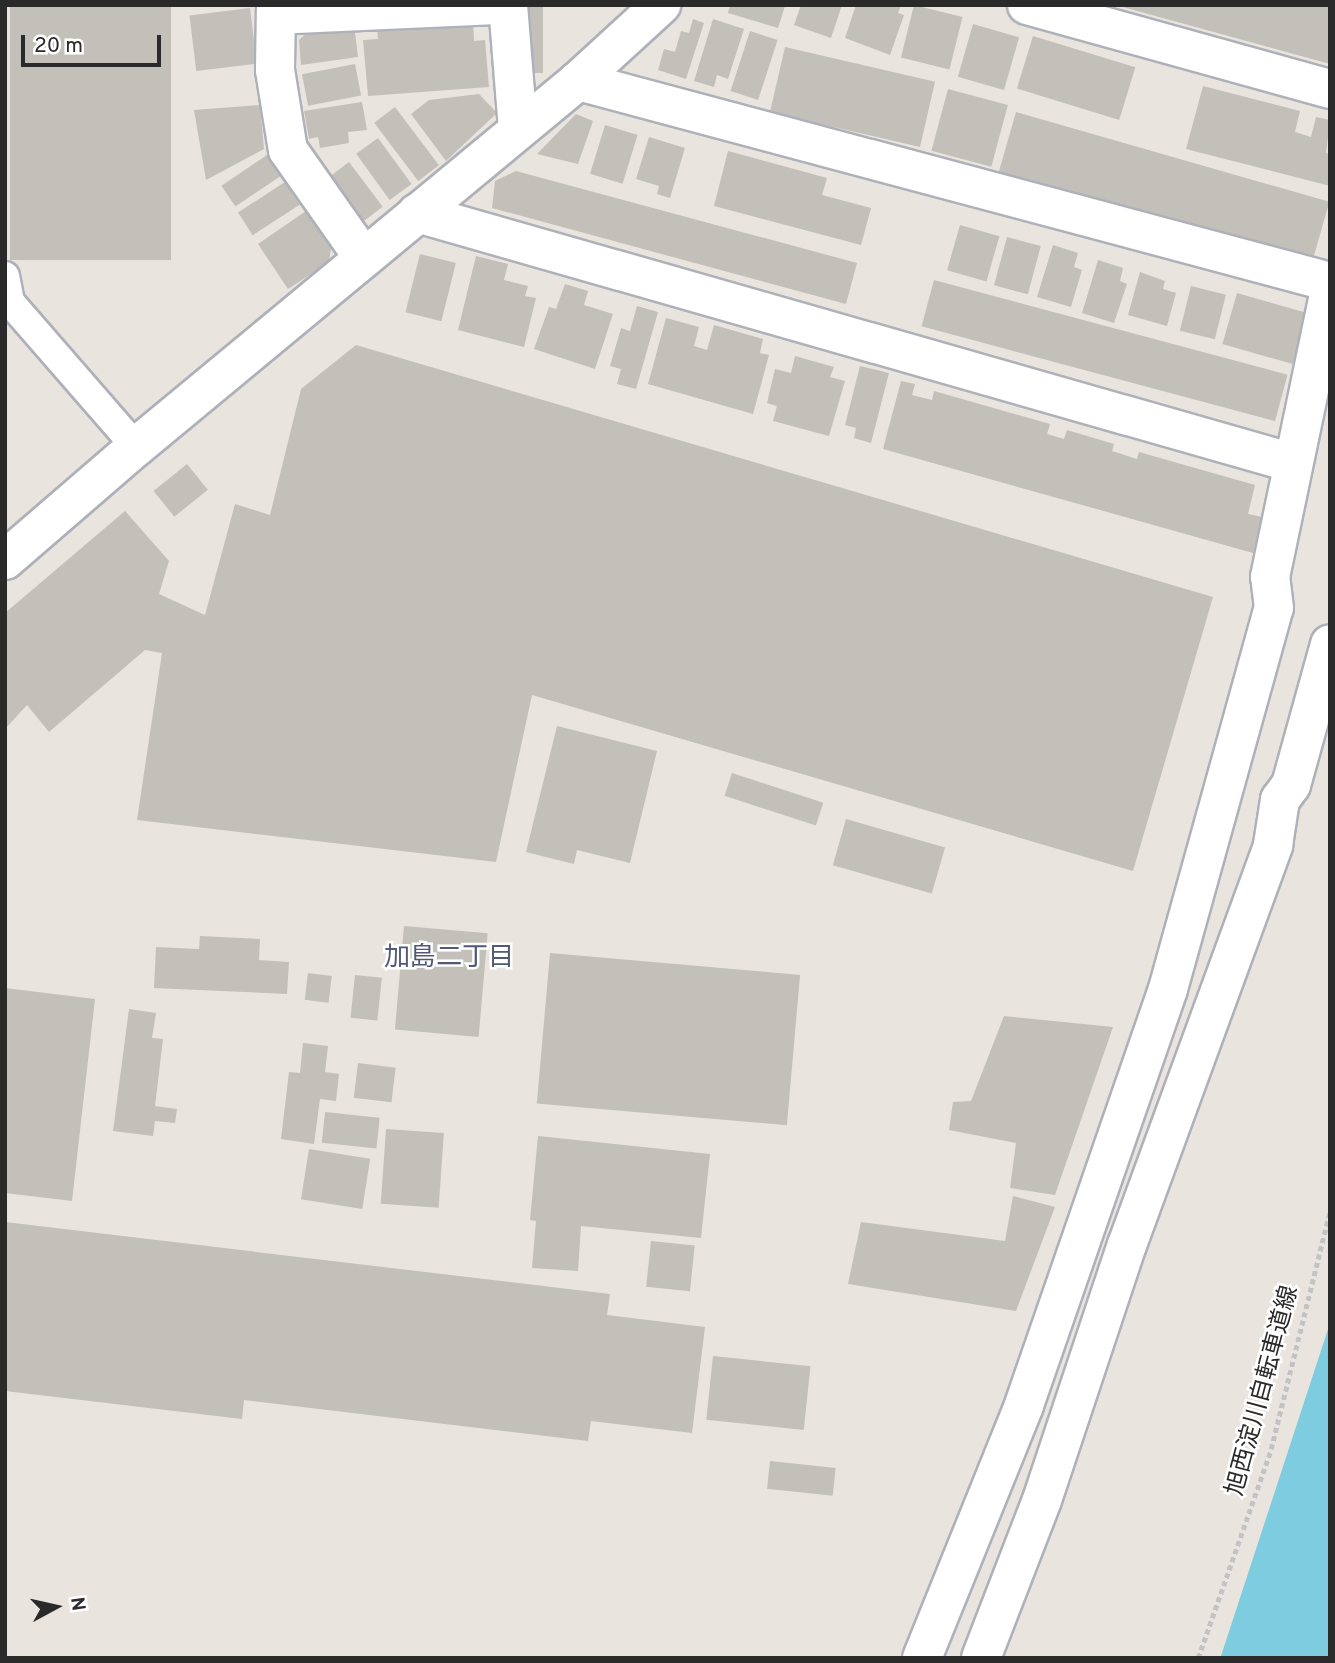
<!DOCTYPE html>
<meta charset="utf-8">
<style>
body{margin:0}
#map{position:relative;width:1335px;height:1663px;overflow:hidden;background:#eae4de;font-family:Overpass,"Noto Sans JP",sans-serif}
div>[style]{position:absolute}
[style*='--x']{left:calc(var(--x)*1px);top:calc(var(--y)*1px);width:calc(var(--w)*1px);rotate:calc(var(--a)*1deg)}
.water>*{inset:0;background:#7eccdf}
.building>*{inset:0;background:#c3bfb9;transform-origin:0 0}
.path>*{height:4.5px;margin-top:-2.25px;transform-origin:0;background:repeating-linear-gradient(90deg,#c3c3c3 0 5px,transparent 0 8.5px)}
.roads{filter:drop-shadow(2px 0 #aeb1b9) drop-shadow(-2px 0 #aeb1b9) drop-shadow(0 2px #aeb1b9) drop-shadow(0 -2px #aeb1b9)}
.lane>*{height:28px;margin:-14px;padding:0 14px;transform-origin:14px;border-radius:14px;background:#fff}
.street>*{height:38px;margin:-19px;padding:0 19px;transform-origin:19px;border-radius:19px;background:#fff}
.secondary>*{height:38px;margin:-19px;padding:0 19px;transform-origin:19px;border-radius:19px;background:#fff}
span{translate:-50% -50%;white-space:nowrap;text-align:center;line-height:1.15;-webkit-text-stroke:5px #fff;paint-order:stroke}
.street-label{font-size:24px;color:#2a2a2a}
.neighbourhood-label{font-size:26px;color:#505975}
.frame{position:absolute;inset:0;border:7px solid #2a2a2a;pointer-events:none}
.north{position:absolute;left:21px;top:1572px;width:70px;height:70px;-webkit-text-stroke:5px #fff;paint-order:stroke;rotate:82deg;font-size:19px;font-weight:700;line-height:28px;text-align:center;color:#2a2a2a}
.north::after{content:'';display:block;margin:auto;width:24px;height:32px;background:#2a2a2a;clip-path:polygon(50% 0,100% 100%,50% 72%,0 100%)}
.scale{position:absolute;left:21px;top:35px;width:140px;height:32px;box-sizing:border-box;border:4px solid #2a2a2a;border-top:0;padding-left:9px;font-size:21px;line-height:24px;white-space:nowrap;color:#2a2a2a;-webkit-text-stroke:5px #fff;paint-order:stroke}
</style>
<div id="map">
<div class="water">
<div style="clip-path:polygon(1330px 1323px,1330px 1658px,1220px 1658px,1221px 1656px)"></div>
</div>
<div class="building">
<div style="left:10px;top:5px;width:161px;height:255px"></div>
<div style="left:520px;top:5px;width:23px;height:68px"></div>
<div style="clip-path:polygon(730px 5px,783px 5px,785px 6px,778px 28px,728px 13px)"></div>
<div style="clip-path:polygon(801px 5px,842px 5px,831px 38px,794px 25px)"></div>
<div style="clip-path:polygon(856px 5px,901px 5px,898px 13px,904px 15px,890px 55px,845px 38px)"></div>
<div style="left:914px;top:5px;width:50px;height:54px;rotate:14deg"></div>
<div style="clip-path:polygon(1119px 5px,1330px 5px,1330px 64px,1119px 6px)"></div>
<div style="left:250px;top:8px;width:56px;height:61px;rotate:83deg"></div>
<div style="clip-path:polygon(473px 19px,474px 41px,485px 40px,489px 87px,368px 96px,363px 40px,378px 39px,377px 27px)"></div>
<div style="clip-path:polygon(693px 19px,704px 23px,686px 79px,658px 70px,664px 49px,675px 52px,681px 31px,689px 33px)"></div>
<div style="clip-path:polygon(713px 19px,744px 29px,728px 79px,717px 75px,714px 87px,694px 81px)"></div>
<div style="clip-path:polygon(354px 24px,358px 57px,301px 65px,299px 40px,310px 30px)"></div>
<div style="left:973px;top:24px;width:48px;height:55px;rotate:16deg"></div>
<div style="left:750px;top:31px;width:29px;height:63px;rotate:18deg"></div>
<div style="left:1033px;top:36px;width:107px;height:55px;rotate:17deg"></div>
<div style="left:785px;top:47px;width:154px;height:67px;rotate:13deg"></div>
<div style="left:355px;top:64px;width:32px;height:54px;rotate:79deg"></div>
<div style="clip-path:polygon(1203px 86px,1300px 111px,1295px 132px,1311px 137px,1316px 117px,1330px 120px,1326px 153px,1330px 154px,1330px 186px,1186px 149px)"></div>
<div style="left:948px;top:89px;width:62px;height:64px;rotate:15deg"></div>
<div style="clip-path:polygon(479px 94px,497px 113px,446px 161px,411px 114px,429px 100px)"></div>
<div style="clip-path:polygon(362px 102px,367px 130px,348px 132px,349px 143px,320px 148px,318px 137px,309px 139px,304px 111px)"></div>
<div style="clip-path:polygon(260px 105px,264px 149px,206px 180px,194px 110px)"></div>
<div style="left:395px;top:107px;width:73px;height:26px;rotate:53deg"></div>
<div style="left:1016px;top:112px;width:326px;height:63px;rotate:16deg"></div>
<div style="clip-path:polygon(576px 114px,593px 121px,578px 164px,537px 154px)"></div>
<div style="left:605px;top:125px;width:34px;height:51px;rotate:17deg"></div>
<div style="clip-path:polygon(649px 137px,685px 148px,670px 198px,657px 194px,659px 186px,636px 179px)"></div>
<div style="left:378px;top:138px;width:57px;height:27px;rotate:54deg"></div>
<div style="clip-path:polygon(728px 151px,827px 178px,822px 195px,871px 208px,861px 245px,714px 206px)"></div>
<div style="left:267px;top:155px;width:25px;height:55px;rotate:56deg"></div>
<div style="left:349px;top:162px;width:56px;height:27px;rotate:53deg"></div>
<div style="clip-path:polygon(516px 171px,857px 263px,846px 304px,492px 208px,495px 181px)"></div>
<div style="left:285px;top:182px;width:27px;height:56px;rotate:57deg"></div>
<div style="clip-path:polygon(306px 211px,331px 248px,329px 262px,288px 289px,258px 244px)"></div>
<div style="left:960px;top:225px;width:41px;height:47px;rotate:16deg"></div>
<div style="left:1007px;top:237px;width:35px;height:50px;rotate:15deg"></div>
<div style="clip-path:polygon(1053px 245px,1078px 253px,1074px 267px,1082px 270px,1071px 307px,1037px 297px)"></div>
<div style="left:420px;top:254px;width:37px;height:60px;rotate:14deg"></div>
<div style="clip-path:polygon(476px 256px,508px 264px,504px 280px,528px 286px,525px 296px,536px 298px,524px 347px,458px 330px)"></div>
<div style="clip-path:polygon(1098px 260px,1123px 268px,1120px 281px,1127px 284px,1114px 323px,1082px 313px)"></div>
<div style="clip-path:polygon(1140px 272px,1165px 281px,1163px 289px,1176px 293px,1167px 326px,1128px 315px)"></div>
<div style="left:934px;top:280px;width:366px;height:48px;rotate:15deg"></div>
<div style="clip-path:polygon(565px 284px,588px 291px,584px 305px,613px 314px,595px 369px,534px 349px,549px 307px,556px 309px)"></div>
<div style="left:1191px;top:286px;width:36px;height:46px;rotate:14deg"></div>
<div style="left:1237px;top:293px;width:73px;height:53px;rotate:16deg"></div>
<div style="clip-path:polygon(637px 306px,658px 312px,636px 389px,617px 384px,621px 369px,610px 366px,621px 328px,630px 331px)"></div>
<div style="clip-path:polygon(666px 318px,699px 327px,694px 346px,707px 350px,714px 325px,763px 339px,760px 353px,769px 355px,753px 414px,648px 384px)"></div>
<div style="clip-path:polygon(356px 345px,1213px 597px,1133px 871px,532px 695px,496px 862px,137px 820px,162px 653px,145px 650px,49px 732px,27px 705px,5px 729px,5px 613px,125px 511px,169px 561px,159px 594px,205px 615px,235px 504px,270px 515px,301px 389px)"></div>
<div style="clip-path:polygon(795px 356px,834px 367px,830px 377px,845px 381px,829px 436px,773px 421px,777px 406px,767px 403px,775px 369px,791px 373px)"></div>
<div style="clip-path:polygon(860px 366px,889px 373px,871px 443px,854px 438px,856px 428px,845px 425px)"></div>
<div style="clip-path:polygon(901px 381px,915px 384px,912px 395px,932px 400px,934px 391px,1050px 424px,1047px 434px,1064px 439px,1067px 430px,1114px 444px,1112px 451px,1137px 459px,1139px 452px,1255px 485px,1248px 514px,1262px 517px,1253px 553px,883px 449px)"></div>
<div style="left:187px;top:464px;width:33px;height:43px;rotate:51deg"></div>
<div style="clip-path:polygon(557px 726px,657px 751px,630px 863px,577px 850px,574px 864px,526px 852px)"></div>
<div style="left:732px;top:773px;width:96px;height:24px;rotate:18deg"></div>
<div style="left:846px;top:819px;width:103px;height:48px;rotate:16deg"></div>
<div style="left:404px;top:926px;width:84px;height:104px;rotate:5deg"></div>
<div style="clip-path:polygon(200px 936px,260px 939px,259px 960px,289px 962px,287px 994px,154px 988px,156px 947px,199px 949px)"></div>
<div style="left:550px;top:953px;width:251px;height:151px;rotate:5deg"></div>
<div style="left:308px;top:973px;width:24px;height:27px;rotate:7deg"></div>
<div style="left:355px;top:975px;width:27px;height:43px;rotate:6deg"></div>
<div style="clip-path:polygon(5px 988px,95px 999px,72px 1201px,5px 1193px)"></div>
<div style="clip-path:polygon(129px 1009px,156px 1013px,152px 1038px,163px 1039px,155px 1106px,177px 1109px,175px 1123px,155px 1121px,153px 1136px,113px 1131px)"></div>
<div style="clip-path:polygon(1004px 1016px,1113px 1027px,1055px 1195px,1010px 1188px,1016px 1143px,949px 1130px,953px 1102px,971px 1101px)"></div>
<div style="clip-path:polygon(303px 1043px,328px 1046px,325px 1072px,339px 1074px,336px 1101px,320px 1099px,314px 1144px,281px 1139px,289px 1072px,300px 1073px)"></div>
<div style="left:358px;top:1063px;width:38px;height:35px;rotate:7deg"></div>
<div style="left:325px;top:1112px;width:55px;height:31px;rotate:6deg"></div>
<div style="left:386px;top:1129px;width:58px;height:75px;rotate:4deg"></div>
<div style="clip-path:polygon(538px 1136px,710px 1154px,701px 1238px,581px 1226px,578px 1271px,532px 1268px,536px 1221px,530px 1220px)"></div>
<div style="left:309px;top:1149px;width:62px;height:51px;rotate:9deg"></div>
<div style="clip-path:polygon(1013px 1196px,1055px 1207px,1016px 1311px,848px 1284px,861px 1222px,1005px 1241px)"></div>
<div style="clip-path:polygon(5px 1222px,610px 1294px,607px 1315px,705px 1327px,692px 1433px,591px 1421px,588px 1441px,244px 1400px,242px 1419px,5px 1391px)"></div>
<div style="left:651px;top:1241px;width:44px;height:46px;rotate:6deg"></div>
<div style="left:713px;top:1356px;width:98px;height:64px;rotate:6deg"></div>
<div style="left:770px;top:1461px;width:66px;height:28px;rotate:6deg"></div>
</div>
<div class="path">
<div style="--x:1198;--y:1658;--w:221;--a:-70.7"></div>
<div style="--x:1271;--y:1449;--w:245;--a:-76.1"></div>
</div>
<div class="roads">
<div class="lane">
<div style="--x:5;--y:276;--w:26;--a:79"></div>
<div style="--x:10;--y:302;--w:192;--a:49"></div>
</div>
<div class="street">
<div style="--x:276;--y:5;--w:65;--a:90.9"></div>
<div style="--x:275;--y:70;--w:81;--a:80.8"></div>
<div style="--x:288;--y:150;--w:132;--a:54.9"></div>
<div style="--x:508;--y:5;--w:124;--a:85.4"></div>
<div style="--x:1027;--y:5;--w:314;--a:15.5"></div>
<div style="--x:276;--y:15;--w:224;--a:-2.6"></div>
<div style="--x:578;--y:81;--w:778;--a:14.96"></div>
<div style="--x:417;--y:213;--w:911;--a:15.93"></div>
<div style="--x:5;--y:560;--w:173;--a:-40.8"></div>
<div style="--x:136;--y:447;--w:574;--a:-39.63"></div>
<div style="--x:578;--y:81;--w:113;--a:-42.5"></div>
<div style="--x:922;--y:1658;--w:273;--a:-68"></div>
<div style="--x:1024;--y:1405;--w:440;--a:-70.9"></div>
<div style="--x:1168;--y:989;--w:395;--a:-74.5"></div>
<div style="--x:1274;--y:608;--w:31;--a:-97"></div>
<div style="--x:1270;--y:577;--w:293;--a:-78.2"></div>
</div>
<div class="secondary">
<div style="--x:981;--y:1658;--w:169;--a:-68.9"></div>
<div style="--x:1042;--y:1500;--w:269;--a:-71.6"></div>
<div style="--x:1127;--y:1245;--w:426;--a:-69.9"></div>
<div style="--x:1273;--y:845;--w:46;--a:-81.2"></div>
<div style="--x:1280;--y:800;--w:19;--a:-54"></div>
<div style="--x:1291;--y:785;--w:146;--a:-74.5"></div>
</div>
</div>
<div class="street-label">
<span style="left:1264px;top:1391px;rotate:-75deg">旭西淀川自転車道線</span>
</div>
<div class="neighbourhood-label">
<span style="left:449px;top:959px">加島二丁目</span>
</div>
<div class="frame"></div>
<div class="north">N</div>
<div class="scale">20 m</div>
</div>
